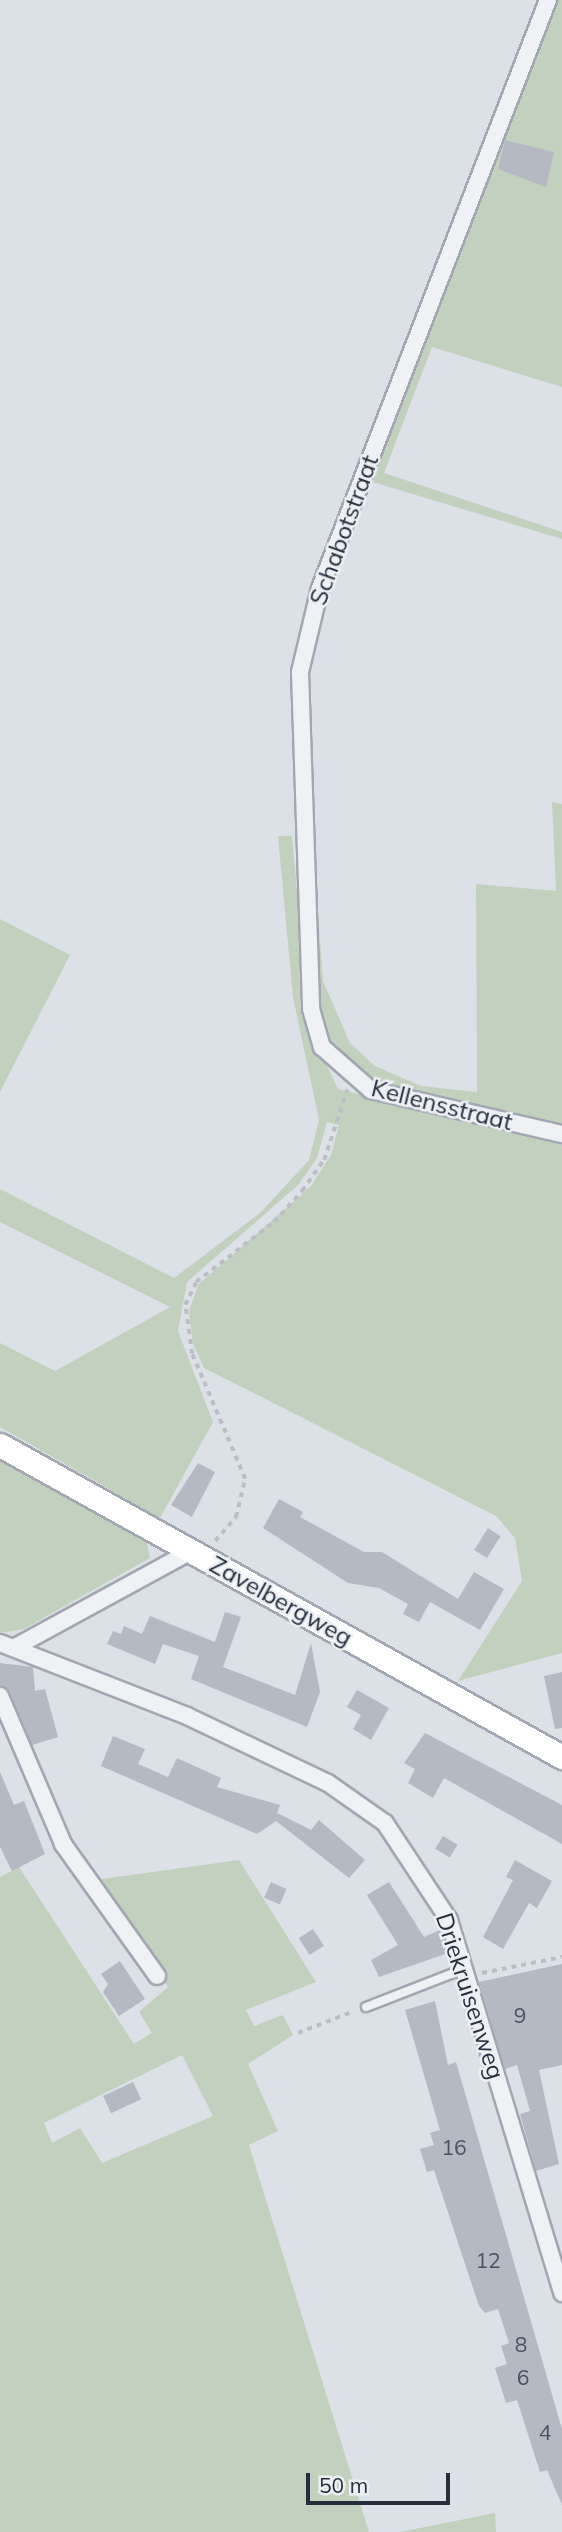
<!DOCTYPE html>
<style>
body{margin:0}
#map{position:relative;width:562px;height:2532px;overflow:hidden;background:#dce0e7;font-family:Mulish,sans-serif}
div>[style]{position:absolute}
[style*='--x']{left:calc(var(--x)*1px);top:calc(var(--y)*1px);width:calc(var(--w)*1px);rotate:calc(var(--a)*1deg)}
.green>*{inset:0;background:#c2d1be}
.building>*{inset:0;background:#b4b9c3;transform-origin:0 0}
.path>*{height:3.5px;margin-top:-1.75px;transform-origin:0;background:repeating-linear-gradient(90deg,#bbbec5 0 5px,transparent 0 10px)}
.roads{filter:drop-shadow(2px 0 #a2a7b1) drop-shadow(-2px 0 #a2a7b1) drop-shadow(0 2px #a2a7b1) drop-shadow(0 -2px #a2a7b1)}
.service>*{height:8px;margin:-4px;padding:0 4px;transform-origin:4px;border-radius:4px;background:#eff1f5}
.minor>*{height:16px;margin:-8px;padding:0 8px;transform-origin:8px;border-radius:8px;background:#eff1f5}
.secondary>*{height:23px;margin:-11.5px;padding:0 11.5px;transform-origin:11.5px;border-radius:11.5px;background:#fff}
span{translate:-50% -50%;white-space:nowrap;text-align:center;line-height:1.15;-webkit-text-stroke:5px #eceff4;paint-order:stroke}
.number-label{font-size:21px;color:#4a515e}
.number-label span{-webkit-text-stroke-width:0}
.street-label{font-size:24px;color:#262e3d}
.scale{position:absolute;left:306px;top:2473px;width:144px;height:32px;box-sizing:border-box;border:4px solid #262e3d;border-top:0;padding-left:9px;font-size:21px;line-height:24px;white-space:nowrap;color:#262e3d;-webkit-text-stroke:5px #eceff4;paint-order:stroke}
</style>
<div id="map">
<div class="green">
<div style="clip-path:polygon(556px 0,562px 0,562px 387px,432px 347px,384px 473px,562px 532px,562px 539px,366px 480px)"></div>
<div style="clip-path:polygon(552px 802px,562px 804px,562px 1124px,423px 1101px,365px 1079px,323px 1038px,319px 1024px,313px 847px,323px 981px,350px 1043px,375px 1066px,421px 1086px,477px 1092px,476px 884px,556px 891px)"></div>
<div style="clip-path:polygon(278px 836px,292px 836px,310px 1030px,338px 1089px,562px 1145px,562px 1653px,458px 1681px,522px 1581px,515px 1538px,496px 1516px,204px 1368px,193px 1344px,189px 1311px,198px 1285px,311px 1186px,331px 1155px,339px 1125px,327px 1122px,317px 1158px,299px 1184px,187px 1282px,178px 1331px,213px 1422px,160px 1518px,0 1427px,0 1343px,55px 1371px,170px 1307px,0 1222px,0 1189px,174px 1278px,260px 1213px,309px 1160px,319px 1120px,293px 997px)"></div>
<div style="clip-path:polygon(0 919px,70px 955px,0 1092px)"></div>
<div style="clip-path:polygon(0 1461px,147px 1543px,150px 1558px,24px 1629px,0 1633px)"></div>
<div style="clip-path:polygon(evenodd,239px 1860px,316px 1982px,246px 2010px,254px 2026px,283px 2015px,293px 2035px,248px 2064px,278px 2131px,249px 2145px,369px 2532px,0 2532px,0 1877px,19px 1867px,134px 2044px,152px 2033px,139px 2012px,168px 1987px,95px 1880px,239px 1860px,182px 2055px,213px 2116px,102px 2163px,80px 2128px,52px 2143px,44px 2123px,182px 2055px)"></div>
<div style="clip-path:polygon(495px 2513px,496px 2532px,400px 2532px)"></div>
</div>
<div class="building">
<div style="clip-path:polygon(505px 140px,554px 152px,546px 187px,498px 169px)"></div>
<div style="clip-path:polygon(198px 1463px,215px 1472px,192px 1517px,171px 1505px)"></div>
<div style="clip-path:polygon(279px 1499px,303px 1512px,300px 1517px,364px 1552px,382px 1552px,458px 1599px,474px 1572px,504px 1589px,480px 1630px,430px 1602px,419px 1622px,403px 1614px,408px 1604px,379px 1588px,348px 1583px,263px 1528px)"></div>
<div style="left:488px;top:1528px;width:15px;height:26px;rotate:32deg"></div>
<div style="clip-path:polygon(225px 1612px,241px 1617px,223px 1667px,295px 1695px,311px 1643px,320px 1692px,307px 1727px,191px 1679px,199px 1656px,163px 1644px,155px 1664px,107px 1644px,113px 1631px,121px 1634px,124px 1626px,142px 1634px,150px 1616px,215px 1642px)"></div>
<div style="clip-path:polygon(0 1663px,33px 1667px,35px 1691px,45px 1689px,58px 1737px,32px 1745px,10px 1692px,0 1686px)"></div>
<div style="clip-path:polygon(562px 1672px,562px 1728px,555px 1729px,544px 1676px)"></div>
<div style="clip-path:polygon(357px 1690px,389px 1708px,371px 1740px,353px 1729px,361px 1715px,347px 1707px)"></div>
<div style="clip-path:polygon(425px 1733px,562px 1805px,562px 1844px,444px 1778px,433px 1798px,408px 1783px,415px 1769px,404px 1763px)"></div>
<div style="clip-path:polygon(113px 1736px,145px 1749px,138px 1764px,168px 1777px,177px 1758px,221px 1778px,217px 1787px,280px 1805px,277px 1813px,311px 1830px,319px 1820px,365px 1860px,349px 1878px,276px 1821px,257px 1834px,101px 1766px)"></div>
<div style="clip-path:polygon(0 1772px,14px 1805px,24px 1801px,45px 1854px,12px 1871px,0 1847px)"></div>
<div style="left:443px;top:1836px;width:17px;height:15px;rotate:31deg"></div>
<div style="clip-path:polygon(515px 1860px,552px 1881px,537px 1908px,529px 1903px,503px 1949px,483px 1937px,513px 1880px,506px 1877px)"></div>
<div style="left:271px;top:1882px;width:17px;height:17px;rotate:24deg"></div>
<div style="clip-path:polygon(389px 1882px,424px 1937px,440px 1930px,448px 1953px,379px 1977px,371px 1960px,398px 1945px,367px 1895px)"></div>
<div style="left:313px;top:1929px;width:20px;height:17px;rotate:57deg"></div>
<div style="clip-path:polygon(120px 1961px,145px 1999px,119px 2016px,103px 1992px,108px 1984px,101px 1974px)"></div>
<div style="clip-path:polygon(562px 1964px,562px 2065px,539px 2070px,559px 2164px,536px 2171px,520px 2114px,530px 2111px,517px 2065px,505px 2069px,479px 1982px)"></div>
<div style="clip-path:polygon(435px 2001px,448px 2065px,456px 2062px,562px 2429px,562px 2505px,547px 2470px,540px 2472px,517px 2400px,506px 2403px,495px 2368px,507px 2364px,501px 2346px,509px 2343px,498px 2309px,485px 2313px,479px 2306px,434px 2170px,427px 2172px,420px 2149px,434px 2145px,430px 2133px,440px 2130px,405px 2010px)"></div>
<div style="left:133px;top:2082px;width:19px;height:33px;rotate:65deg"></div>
</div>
<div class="path">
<div style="--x:215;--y:1541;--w:32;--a:-49"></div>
<div style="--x:236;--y:1517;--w:39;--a:-77"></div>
<div style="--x:245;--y:1479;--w:136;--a:-113"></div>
<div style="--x:192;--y:1354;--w:49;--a:-98.1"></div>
<div style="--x:185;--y:1305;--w:25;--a:-64"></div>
<div style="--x:196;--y:1282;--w:98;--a:-37.6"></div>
<div style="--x:274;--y:1222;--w:42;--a:-47.9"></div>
<div style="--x:302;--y:1191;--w:38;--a:-55"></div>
<div style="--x:324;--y:1160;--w:74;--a:-71.8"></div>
<div style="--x:482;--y:1973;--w:82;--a:-11.3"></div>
<div style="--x:298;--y:2033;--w:60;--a:-21.4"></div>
</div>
<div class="roads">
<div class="service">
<div style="--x:366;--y:2007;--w:105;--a:-21.2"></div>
</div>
<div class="minor">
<div style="--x:548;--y:0;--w:631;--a:111.19"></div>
<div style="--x:320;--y:588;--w:86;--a:103.4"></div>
<div style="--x:300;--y:672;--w:337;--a:88.1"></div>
<div style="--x:311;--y:1009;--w:40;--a:74"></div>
<div style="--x:322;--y:1047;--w:65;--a:41.3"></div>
<div style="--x:371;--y:1090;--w:196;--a:13"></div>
<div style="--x:0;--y:1643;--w:201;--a:21.3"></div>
<div style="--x:187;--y:1716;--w:156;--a:25.4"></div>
<div style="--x:328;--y:1783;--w:70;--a:35.1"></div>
<div style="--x:385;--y:1823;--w:116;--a:56.6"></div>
<div style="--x:449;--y:1920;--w:390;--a:73.1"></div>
<div style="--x:17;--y:1646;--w:198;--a:-28.6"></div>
<div style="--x:0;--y:1696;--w:161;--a:66.9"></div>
<div style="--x:63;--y:1844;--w:162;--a:54.5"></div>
</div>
<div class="secondary">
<div style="--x:0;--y:1445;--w:643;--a:29.04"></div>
</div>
</div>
<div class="number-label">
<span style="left:520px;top:2015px">9</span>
<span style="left:454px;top:2147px">16</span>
<span style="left:488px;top:2260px">12</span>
<span style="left:521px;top:2344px">8</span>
<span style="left:523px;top:2377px">6</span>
<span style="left:545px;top:2432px">4</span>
</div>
<div class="street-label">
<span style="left:344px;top:530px;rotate:-70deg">Schabotstraat</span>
<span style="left:442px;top:1105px;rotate:14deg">Kellensstraat</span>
<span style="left:281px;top:1601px;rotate:29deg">Zavelbergweg</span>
<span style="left:470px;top:1996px;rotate:72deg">Driekruisenweg</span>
</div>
<div class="scale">50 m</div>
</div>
